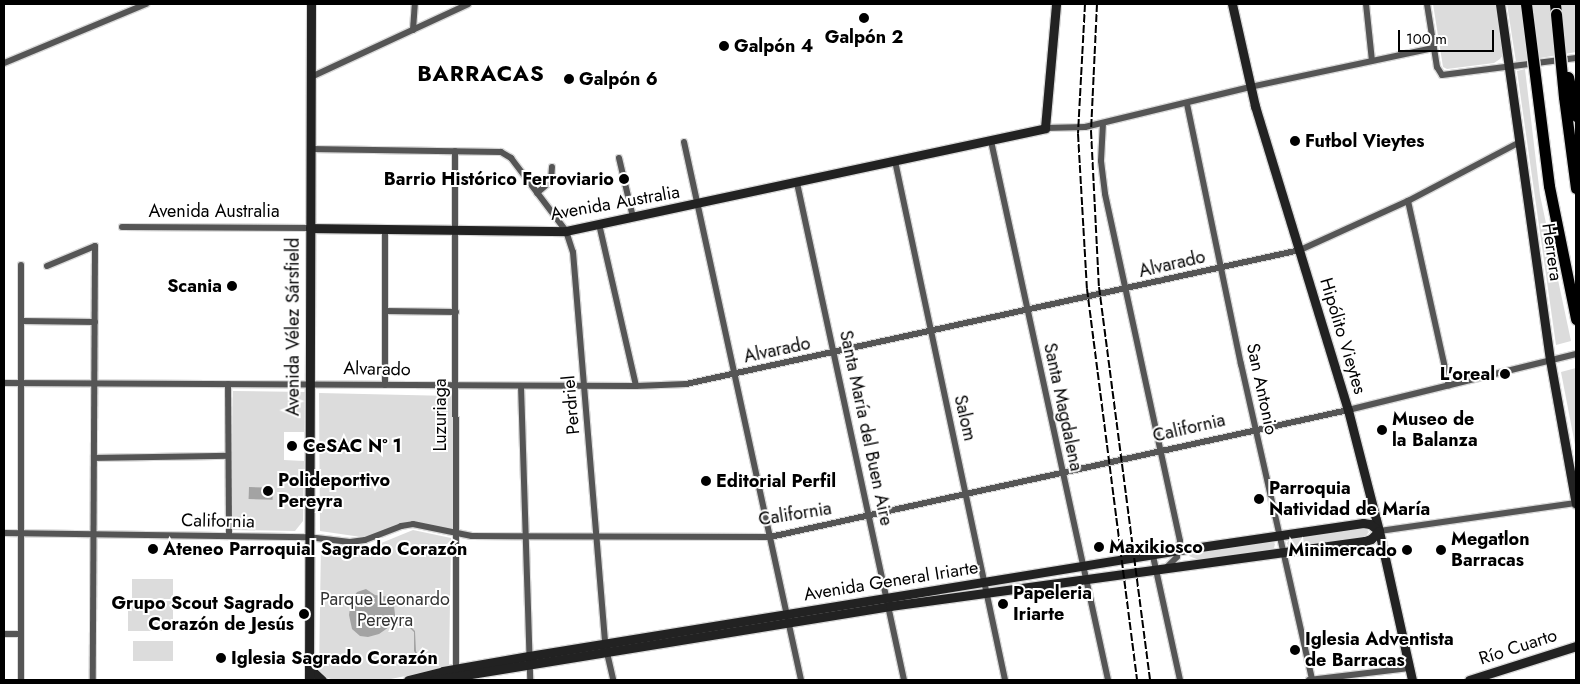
<!DOCTYPE html>
<meta charset="utf-8">
<style>
body{margin:0}
#map{position:relative;width:1580px;height:684px;overflow:hidden;background:#fff;font-family:Jost,sans-serif}
div>[style]{position:absolute}
[style*='--x']{left:calc(var(--x)*1px);top:calc(var(--y)*1px);width:calc(var(--w)*1px);rotate:calc(var(--a)*1deg)}
.green>*{inset:0;background:#dcdcdc;transform-origin:0 0}
.water>*{inset:0;background:#a3a3a3;transform-origin:0 0}
.roads{filter:drop-shadow(1px 0 #dbdbdb) drop-shadow(-1px 0 #dbdbdb) drop-shadow(0 1px #dbdbdb) drop-shadow(0 -1px #dbdbdb)}
.street>*{height:6px;margin:-3px;padding:0 3px;transform-origin:3px;border-radius:3px;background:#555}
.secondary>*{height:9px;margin:-4.5px;padding:0 4.5px;transform-origin:4.5px;border-radius:4.5px;background:#222}
.highway>*{height:11px;margin:-5.5px;padding:0 5.5px;transform-origin:5.5px;border-radius:5.5px;background:#000}
.rail>*{height:2px;margin-top:-1px;transform-origin:0;background:repeating-linear-gradient(90deg,#000 0 8px,transparent 0 10.5px)}
.bridges{filter:drop-shadow(1px 0 #dbdbdb) drop-shadow(-1px 0 #dbdbdb) drop-shadow(0 1px #dbdbdb) drop-shadow(0 -1px #dbdbdb)}
.highway-bridge>*{height:11px;margin:-5.5px;padding:0 5.5px;transform-origin:5.5px;border-radius:5.5px;background:#000}
.dots>*{width:14px;height:14px;translate:-50% -50%;box-sizing:border-box;border:2px solid #fff;border-radius:50%}
span{translate:-50% -50%;white-space:nowrap;text-align:center;line-height:1.15;-webkit-text-stroke:4px #fff;paint-order:stroke}
.poi-label{font-size:18px;color:#000;font-weight:700}
.left{translate:0 -50%;text-align:left}
.right{translate:-100% -50%;text-align:right}
.street-label{font-size:18px;color:#000}
.park-label{font-size:18px;color:#333}
.district-label{font-size:22px;color:#000;font-weight:700;letter-spacing:1px}
.frame{position:absolute;inset:0;border:5px solid #000;pointer-events:none}
.scale{position:absolute;left:1398px;top:30px;width:96px;height:22px;box-sizing:border-box;border:2px solid #000;border-top:0;padding-left:6px;font-size:15px;line-height:18px;white-space:nowrap;color:#000;-webkit-text-stroke:4px #fff;paint-order:stroke}
</style>
<div id="map">
<div class="green">
<div style="clip-path:polygon(1433px 4px,1495px 4px,1503px 55px,1500px 59px,1494px 63px,1447px 69px,1443px 67px)"></div>
<div style="clip-path:polygon(1507px 4px,1575px 4px,1576px 52px,1516px 62px)"></div>
<div style="clip-path:polygon(1525px 69px,1540px 195px,1571px 341px,1556px 345px,1517px 71px)"></div>
<div style="clip-path:polygon(1576px 368px,1576px 450px,1561px 372px)"></div>
<div style="clip-path:polygon(233px 391px,305px 392px,304px 432px,284px 432px,284px 460px,304px 461px,303px 521px,295px 531px,232px 530px)"></div>
<div style="clip-path:polygon(319px 393px,452px 396px,452px 529px,414px 520px,368px 538px,320px 531px)"></div>
<div style="clip-path:polygon(1365px 527px,1369px 532px,1364px 538px,1289px 548px,1287px 543px,1291px 538px)"></div>
<div style="clip-path:polygon(413px 530px,451px 538px,449px 667px,386px 680px,334px 680px,321px 676px,319px 672px,321px 543px,369px 548px)"></div>
<div style="clip-path:polygon(1271px 540px,1275px 544px,1274px 548px,1271px 550px,1199px 560px,1189px 556px,1192px 552px)"></div>
<div style="left:132px;top:579px;width:41px;height:20px"></div>
<div style="left:128px;top:601px;width:45px;height:30px"></div>
<div style="left:133px;top:641px;width:40px;height:20px"></div>
</div>
<div class="water">
<div style="left:249px;top:487px;width:24px;height:12px;rotate:2deg"></div>
<div style="clip-path:polygon(366px 589px,375px 595px,390px 597px,394px 606px,396px 623px,409px 625px,415px 631px,416px 651px,421px 661px,414px 651px,414px 632px,409px 627px,392px 625px,379px 634px,368px 637px,360px 636px,352px 629px,349px 615px,351px 601px,357px 592px)"></div>
</div>
<div class="roads">
<div class="street">
<div style="--x:1366;--y:4;--w:57;--a:84"></div>
<div style="--x:1427;--y:4;--w:64;--a:81"></div>
<div style="--x:1437;--y:67;--w:9;--a:58"></div>
<div style="--x:1442;--y:75;--w:135;--a:-7.2"></div>
<div style="--x:413;--y:30;--w:26;--a:-86"></div>
<div style="--x:4;--y:63;--w:154;--a:-22.6"></div>
<div style="--x:311;--y:77;--w:173;--a:-24.9"></div>
<div style="--x:1187;--y:104;--w:266;--a:78.3"></div>
<div style="--x:1241;--y:364;--w:324;--a:77.3"></div>
<div style="--x:1103;--y:123;--w:38;--a:93"></div>
<div style="--x:1101;--y:161;--w:33;--a:83"></div>
<div style="--x:1105;--y:194;--w:355;--a:77.8"></div>
<div style="--x:1180;--y:541;--w:16;--a:101"></div>
<div style="--x:1177;--y:557;--w:14;--a:135"></div>
<div style="--x:1045;--y:128;--w:40;--a:-1.4"></div>
<div style="--x:1085;--y:127;--w:170;--a:-13.6"></div>
<div style="--x:1250;--y:87;--w:188;--a:-12"></div>
<div style="--x:991;--y:141;--w:552;--a:77.75"></div>
<div style="--x:684;--y:142;--w:551;--a:77.73"></div>
<div style="--x:310;--y:149;--w:191;--a:0.9"></div>
<div style="--x:501;--y:152;--w:12;--a:31"></div>
<div style="--x:511;--y:158;--w:91;--a:53"></div>
<div style="--x:566;--y:231;--w:22;--a:72"></div>
<div style="--x:573;--y:252;--w:393;--a:85.3"></div>
<div style="--x:605;--y:644;--w:37;--a:77"></div>
<div style="--x:455;--y:151;--w:521;--a:89.89"></div>
<div style="--x:619;--y:158;--w:61;--a:76.7"></div>
<div style="--x:895;--y:161;--w:531;--a:78.03"></div>
<div style="--x:797;--y:183;--w:508;--a:77.85"></div>
<div style="--x:537;--y:193;--w:18;--a:-41"></div>
<div style="--x:551;--y:181;--w:14;--a:-86"></div>
<div style="--x:1408;--y:201;--w:189;--a:77.5"></div>
<div style="--x:599;--y:224;--w:166;--a:77.1"></div>
<div style="--x:122;--y:227;--w:188;--a:0.3"></div>
<div style="--x:47;--y:266;--w:52;--a:-22.6"></div>
<div style="--x:95;--y:246;--w:434;--a:90.3"></div>
<div style="--x:385;--y:311;--w:71;--a:0.8"></div>
<div style="--x:22;--y:321;--w:73;--a:0.8"></div>
<div style="--x:4;--y:383;--w:632;--a:0.27"></div>
<div style="--x:636;--y:386;--w:50;--a:-2.3"></div>
<div style="--x:686;--y:384;--w:628;--a:-12.31"></div>
<div style="--x:1300;--y:250;--w:119;--a:-24.4"></div>
<div style="--x:1408;--y:201;--w:127;--a:-27.8"></div>
<div style="--x:228;--y:384;--w:151;--a:89.6"></div>
<div style="--x:385;--y:385;--w:156;--a:-90"></div>
<div style="--x:521;--y:386;--w:294;--a:88.2"></div>
<div style="--x:94;--y:458;--w:134;--a:-0.9"></div>
<div style="--x:1379;--y:531;--w:199;--a:-8.1"></div>
<div style="--x:4;--y:533;--w:304;--a:0.8"></div>
<div style="--x:308;--y:537;--w:42;--a:6.8"></div>
<div style="--x:350;--y:542;--w:15;--a:-8"></div>
<div style="--x:365;--y:540;--w:39;--a:-21"></div>
<div style="--x:401;--y:526;--w:12;--a:-9"></div>
<div style="--x:413;--y:524;--w:60;--a:11.5"></div>
<div style="--x:472;--y:536;--w:298;--a:0.2"></div>
<div style="--x:770;--y:537;--w:592;--a:-12.39"></div>
<div style="--x:1348;--y:410;--w:235;--a:-13.8"></div>
<div style="--x:1153;--y:556;--w:127;--a:77.7"></div>
<div style="--x:4;--y:634;--w:17;--a:0"></div>
<div style="--x:21;--y:680;--w:415;--a:-90"></div>
<div style="--x:1309;--y:680;--w:101;--a:-6.8"></div>
</div>
<div class="secondary">
<div style="--x:1232;--y:4;--w:105;--a:77.3"></div>
<div style="--x:1255;--y:106;--w:318;--a:73"></div>
<div style="--x:1348;--y:410;--w:125;--a:75.6"></div>
<div style="--x:1379;--y:531;--w:153;--a:77.5"></div>
<div style="--x:1500;--y:4;--w:359;--a:82"></div>
<div style="--x:1550;--y:360;--w:146;--a:79.8"></div>
<div style="--x:310;--y:228;--w:256;--a:0.7"></div>
<div style="--x:566;--y:231;--w:490;--a:-12.1"></div>
<div style="--x:1045;--y:128;--w:124;--a:-84.9"></div>
<div style="--x:309;--y:668;--w:18;--a:43"></div>
<div style="--x:309;--y:680;--w:676;--a:-89.83"></div>
<div style="--x:408;--y:680;--w:36;--a:-14"></div>
<div style="--x:443;--y:671;--w:87;--a:-9.9"></div>
<div style="--x:529;--y:656;--w:660;--a:-9.25"></div>
<div style="--x:1180;--y:550;--w:185;--a:-8.4"></div>
<div style="--x:1363;--y:523;--w:7;--a:8"></div>
<div style="--x:1370;--y:524;--w:11;--a:38"></div>
<div style="--x:434;--y:680;--w:462;--a:-9.2"></div>
<div style="--x:890;--y:606;--w:479;--a:-7.8"></div>
<div style="--x:1365;--y:541;--w:6;--a:-18"></div>
<div style="--x:1371;--y:539;--w:11;--a:-45"></div>
<div style="--x:1469;--y:680;--w:112;--a:-17.6"></div>
</div>
<div class="highway">
<div style="--x:1555;--y:4;--w:10;--a:84"></div>
</div>
</div>
<div class="rail">
<div style="--x:1085;--y:4;--w:130;--a:93.1"></div>
<div style="--x:1078;--y:134;--w:155;--a:86.7"></div>
<div style="--x:1087;--y:289;--w:394;--a:82.7"></div>
<div style="--x:1097;--y:4;--w:127;--a:92.7"></div>
<div style="--x:1091;--y:131;--w:156;--a:87.1"></div>
<div style="--x:1099;--y:287;--w:396;--a:82.6"></div>
</div>
<div class="bridges">
<div class="highway-bridge">
<div style="--x:1526;--y:4;--w:183;--a:82.8"></div>
<div style="--x:1549;--y:186;--w:136;--a:78.5"></div>
<div style="--x:1556;--y:14;--w:83;--a:84.5"></div>
<div style="--x:1564;--y:97;--w:92;--a:82.5"></div>
<div style="--x:1568;--y:77;--w:40;--a:78"></div>
</div>
</div>
<div class="dots">
<div style="left:864px;top:18px;background:#000"></div>
<div style="left:724px;top:46px;background:#000"></div>
<div style="left:569px;top:79px;background:#000"></div>
<div style="left:1295px;top:141px;background:#000"></div>
<div style="left:624px;top:179px;background:#000"></div>
<div style="left:232px;top:286px;background:#000"></div>
<div style="left:1505px;top:374px;background:#000"></div>
<div style="left:1382px;top:430px;background:#000"></div>
<div style="left:292px;top:446px;background:#000"></div>
<div style="left:706px;top:481px;background:#000"></div>
<div style="left:268px;top:491px;background:#000"></div>
<div style="left:1259px;top:499px;background:#000"></div>
<div style="left:1099px;top:547px;background:#000"></div>
<div style="left:153px;top:549px;background:#000"></div>
<div style="left:1407px;top:550px;background:#000"></div>
<div style="left:1441px;top:550px;background:#000"></div>
<div style="left:1003px;top:604px;background:#000"></div>
<div style="left:304px;top:614px;background:#000"></div>
<div style="left:1295px;top:650px;background:#000"></div>
<div style="left:221px;top:658px;background:#000"></div>
</div>
<div class="poi-label">
<span style="left:864px;top:37px">Galpón 2</span>
<span class="left" style="left:734px;top:46px">Galpón 4</span>
<span class="left" style="left:579px;top:79px">Galpón 6</span>
<span class="left" style="left:1305px;top:141px">Futbol Vieytes</span>
<span class="right" style="left:614px;top:179px">Barrio Histórico Ferroviario</span>
<span class="right" style="left:222px;top:286px">Scania</span>
<span class="right" style="left:1495px;top:374px">L'oreal</span>
<span class="left" style="left:1392px;top:430px">Museo de<br>la Balanza</span>
<span class="left" style="left:303px;top:446px">CeSAC Nº 1</span>
<span class="left" style="left:278px;top:491px">Polideportivo<br>Pereyra</span>
<span class="left" style="left:716px;top:481px">Editorial Perfil</span>
<span class="left" style="left:1269px;top:499px">Parroquia<br>Natividad de María</span>
<span class="left" style="left:1451px;top:550px">Megatlon<br>Barracas</span>
<span class="left" style="left:1109px;top:547px">Maxikiosco</span>
<span class="left" style="left:163px;top:549px">Ateneo Parroquial Sagrado Corazón</span>
<span class="right" style="left:1397px;top:550px">Minimercado</span>
<span class="left" style="left:1013px;top:604px">Papeleria<br>Iriarte</span>
<span class="right" style="left:294px;top:614px">Grupo Scout Sagrado<br>Corazón de Jesús</span>
<span class="left" style="left:1305px;top:650px">Iglesia Adventista<br>de Barracas</span>
<span class="left" style="left:231px;top:658px">Iglesia Sagrado Corazón</span>
</div>
<div class="street-label">
<span style="left:615px;top:203px;rotate:-10deg">Avenida Australia</span>
<span style="left:214px;top:211px">Avenida Australia</span>
<span style="left:1552px;top:252px;rotate:82deg">Herrera</span>
<span style="left:1172px;top:264px;rotate:-13deg">Alvarado</span>
<span style="left:293px;top:327px;rotate:-90deg">Avenida Vélez Sársfield</span>
<span style="left:1343px;top:336px;rotate:73deg">Hipólito Vieytes</span>
<span style="left:777px;top:350px;rotate:-12deg">Alvarado</span>
<span style="left:377px;top:369px;rotate:1deg">Alvarado</span>
<span style="left:1262px;top:389px;rotate:78deg">San Antonio</span>
<span style="left:571px;top:405px;rotate:-95deg">Perdriel</span>
<span style="left:1063px;top:407px;rotate:78deg">Santa Magdalena</span>
<span style="left:440px;top:415px;rotate:-90deg">Luzuriaga</span>
<span style="left:965px;top:418px;rotate:77deg">Salom</span>
<span style="left:866px;top:428px;rotate:78deg">Santa María del Buen Aire</span>
<span style="left:1189px;top:428px;rotate:-13deg">California</span>
<span style="left:795px;top:514px;rotate:-9deg">California</span>
<span style="left:218px;top:521px;rotate:1deg">California</span>
<span style="left:891px;top:581px;rotate:-9deg">Avenida General Iriarte</span>
<span style="left:1518px;top:647px;rotate:-18deg">Río Cuarto</span>
</div>
<div class="park-label">
<span style="left:385px;top:610px">Parque Leonardo<br>Pereyra</span>
</div>
<div class="district-label">
<span style="left:481px;top:74px">BARRACAS</span>
</div>
<div class="frame"></div>
<div class="scale">100 m</div>
</div>
